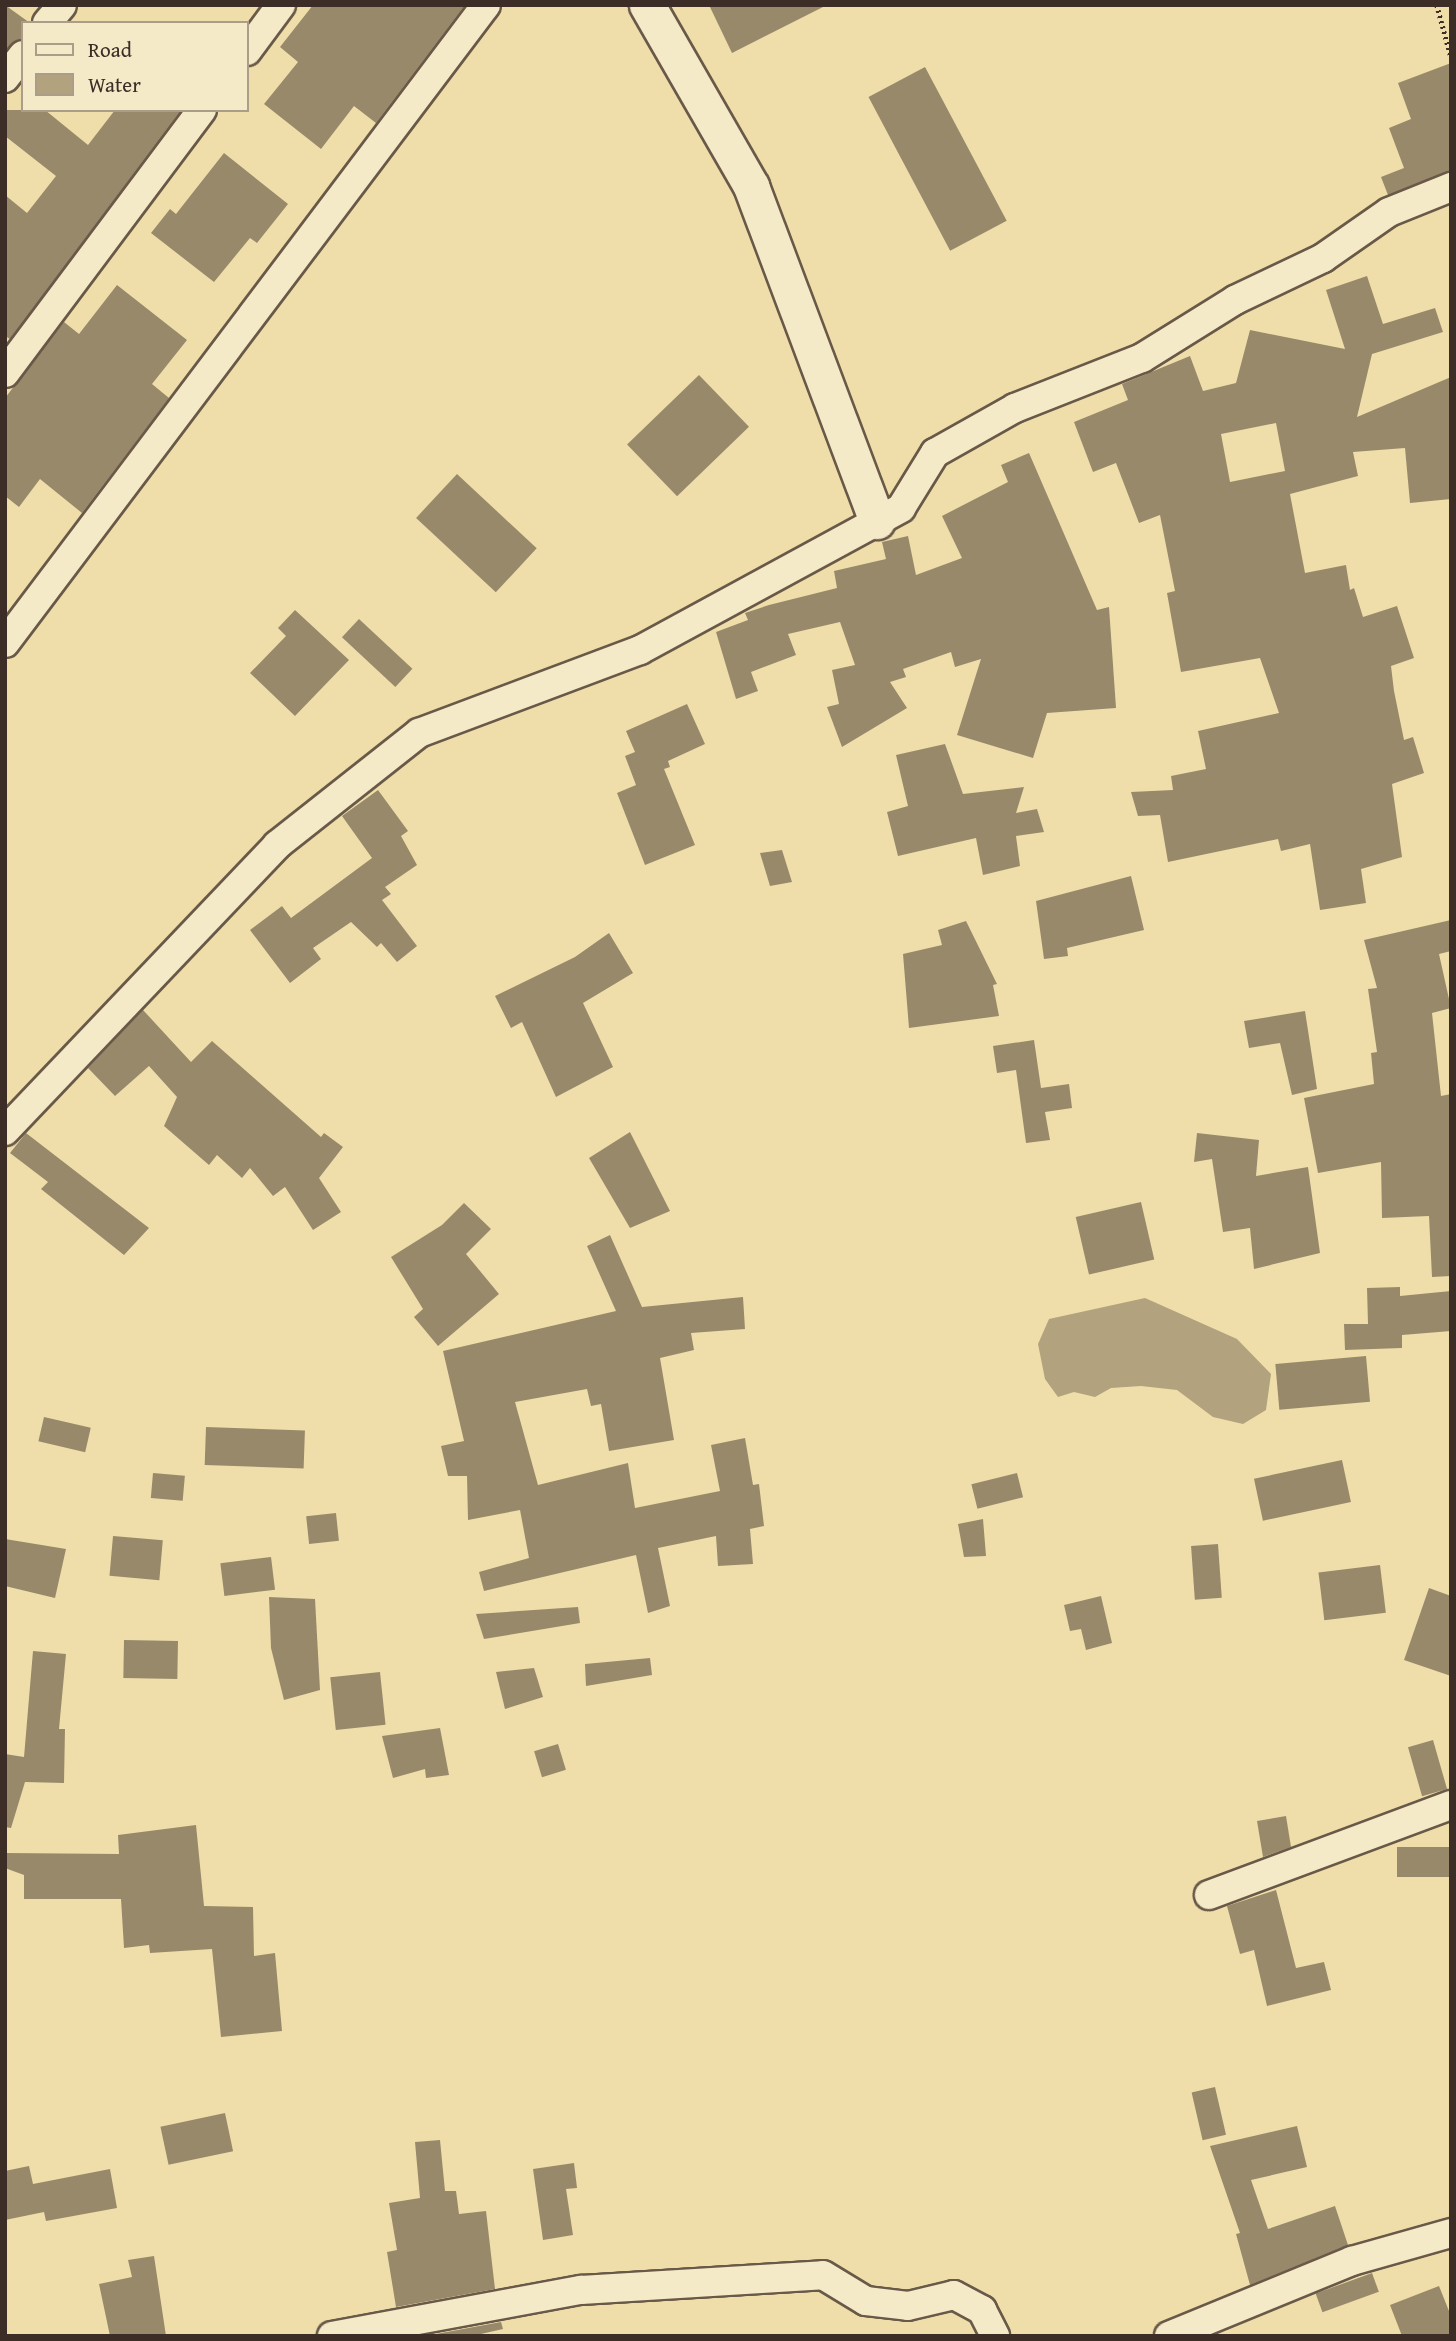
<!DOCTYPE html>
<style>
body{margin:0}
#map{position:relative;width:1456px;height:2341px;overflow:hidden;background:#efdeaa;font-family:"Gentium Book Plus",serif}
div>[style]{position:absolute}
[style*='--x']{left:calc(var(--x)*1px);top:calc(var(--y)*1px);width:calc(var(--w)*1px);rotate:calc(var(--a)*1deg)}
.water>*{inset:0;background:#b2a27d}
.building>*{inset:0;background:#99896b;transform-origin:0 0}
.path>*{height:4.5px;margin-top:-2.25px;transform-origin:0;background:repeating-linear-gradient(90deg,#3c2d27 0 2px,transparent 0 5.5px)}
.roads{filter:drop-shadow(2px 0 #695948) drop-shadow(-2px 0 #695948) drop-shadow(0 2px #695948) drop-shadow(0 -2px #695948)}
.minor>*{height:28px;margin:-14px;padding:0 14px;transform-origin:14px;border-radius:14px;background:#f5eac8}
.tertiary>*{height:35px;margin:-17.5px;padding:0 17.5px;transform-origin:17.5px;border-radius:17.5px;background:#f5eac8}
span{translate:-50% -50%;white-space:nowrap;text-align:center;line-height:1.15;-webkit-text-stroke:7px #f5eac8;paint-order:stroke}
.frame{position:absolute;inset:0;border:7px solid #3c2d27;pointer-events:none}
.legend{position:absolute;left:21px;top:21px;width:228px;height:91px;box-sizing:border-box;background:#f5eac8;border:2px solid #ab9e88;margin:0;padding:9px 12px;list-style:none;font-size:21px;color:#3c2d27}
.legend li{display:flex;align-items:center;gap:14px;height:35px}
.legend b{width:35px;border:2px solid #ab9e88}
</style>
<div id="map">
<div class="water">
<div style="clip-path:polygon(1145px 1298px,1237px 1339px,1271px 1374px,1266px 1410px,1243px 1424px,1213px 1417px,1177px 1390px,1141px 1386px,1111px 1388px,1095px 1397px,1074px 1392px,1058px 1397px,1045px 1379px,1038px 1344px,1049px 1319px)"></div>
</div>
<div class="building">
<div style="clip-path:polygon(5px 5px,30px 23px,23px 23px,23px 39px,5px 51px)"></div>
<div style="clip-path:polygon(313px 5px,465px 5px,376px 123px,354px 106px,321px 149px,264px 104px,298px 62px,280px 47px)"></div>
<div style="clip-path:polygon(709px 5px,827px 5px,732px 53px)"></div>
<div style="clip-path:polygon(1451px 63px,1451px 171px,1388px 195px,1381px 177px,1404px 168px,1389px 128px,1411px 119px,1398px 83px)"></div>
<div style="left:925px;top:67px;width:174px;height:64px;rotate:62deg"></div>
<div style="clip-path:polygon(5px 110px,45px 110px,88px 145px,115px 110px,181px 110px,10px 339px,5px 336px,5px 195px,27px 213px,56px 176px,5px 136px)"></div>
<div style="clip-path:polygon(224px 153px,288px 204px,257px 243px,250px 238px,214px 282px,151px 233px,170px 209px,176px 214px)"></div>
<div style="clip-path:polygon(evenodd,1367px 276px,1383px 324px,1435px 308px,1443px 332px,1372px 354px,1357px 417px,1451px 377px,1451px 499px,1410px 503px,1405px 448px,1353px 452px,1358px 476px,1290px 494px,1305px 573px,1346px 565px,1350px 590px,1354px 588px,1363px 617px,1397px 606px,1414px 658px,1391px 666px,1394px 691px,1404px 740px,1413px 737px,1424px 773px,1392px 784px,1402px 857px,1361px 869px,1366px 903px,1320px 910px,1310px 844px,1281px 851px,1278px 839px,1168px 862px,1160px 815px,1138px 816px,1131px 792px,1173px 790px,1171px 776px,1206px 769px,1198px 731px,1279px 713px,1260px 658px,1181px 672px,1167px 593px,1175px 591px,1160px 515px,1139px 523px,1116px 463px,1093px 472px,1074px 422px,1128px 400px,1122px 384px,1190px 356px,1203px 391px,1236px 383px,1250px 330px,1345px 349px,1326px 290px,1367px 276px,1276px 423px,1285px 471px,1230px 482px,1221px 434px,1276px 423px)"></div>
<div style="clip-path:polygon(117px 285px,187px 340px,152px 384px,169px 398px,82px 513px,40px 479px,19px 507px,5px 496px,5px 398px,64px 322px,79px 334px)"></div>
<div style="left:699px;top:375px;width:72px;height:100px;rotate:46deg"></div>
<div style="clip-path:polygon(1029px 453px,1097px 610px,1109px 607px,1116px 708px,1047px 713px,1033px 758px,957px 735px,981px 659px,955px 667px,951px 652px,903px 669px,906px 677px,890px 682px,907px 708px,842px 747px,827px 707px,839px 704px,832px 670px,855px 665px,840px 622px,788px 634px,796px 655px,751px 672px,758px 691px,736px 699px,716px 632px,748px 620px,745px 613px,769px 605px,837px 588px,834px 571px,886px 559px,882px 542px,908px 536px,916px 575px,962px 558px,942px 516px,1008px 482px,1001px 465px)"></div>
<div style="left:457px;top:474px;width:109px;height:60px;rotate:43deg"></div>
<div style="clip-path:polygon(295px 610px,349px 660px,295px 716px,250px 673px,286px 636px,278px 628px)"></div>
<div style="left:359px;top:619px;width:73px;height:25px;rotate:43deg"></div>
<div style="clip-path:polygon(687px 704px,705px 744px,668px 761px,670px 767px,664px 769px,695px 845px,645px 865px,617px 793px,636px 785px,625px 756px,635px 752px,626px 731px)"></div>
<div style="clip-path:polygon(945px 744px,963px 794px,1024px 787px,1016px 813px,1037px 809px,1044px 832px,1016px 836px,1020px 866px,983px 875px,976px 838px,898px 856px,887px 812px,908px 806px,896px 755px)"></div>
<div style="clip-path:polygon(378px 790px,408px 831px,401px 836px,417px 865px,385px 887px,391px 894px,382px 900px,417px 946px,397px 962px,381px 943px,377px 947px,351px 922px,313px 948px,321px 959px,290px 983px,250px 930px,282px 906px,291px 918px,372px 858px,342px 816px)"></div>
<div style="clip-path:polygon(782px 850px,792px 882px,770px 886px,760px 853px)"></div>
<div style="clip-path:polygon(1131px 876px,1144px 930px,1067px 948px,1068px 956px,1044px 959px,1036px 901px)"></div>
<div style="clip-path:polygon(1451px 920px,1451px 951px,1439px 954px,1451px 1008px,1432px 1013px,1441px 1096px,1451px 1094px,1451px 1276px,1432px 1277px,1429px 1216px,1382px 1218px,1381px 1162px,1318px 1173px,1304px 1098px,1374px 1084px,1371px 1053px,1377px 1052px,1368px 989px,1377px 988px,1364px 940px)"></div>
<div style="clip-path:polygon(966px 921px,997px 984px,993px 985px,999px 1016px,909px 1028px,903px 954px,942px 945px,938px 930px)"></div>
<div style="clip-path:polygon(609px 933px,633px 973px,583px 1003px,613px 1067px,556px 1097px,522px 1022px,511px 1028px,495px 996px,575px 957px)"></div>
<div style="clip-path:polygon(143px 1010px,191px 1062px,212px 1041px,321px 1137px,324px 1133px,343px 1147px,319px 1178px,341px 1212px,313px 1230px,285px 1187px,273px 1196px,250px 1168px,242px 1178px,217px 1155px,209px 1165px,164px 1126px,177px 1097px,149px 1066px,115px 1096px,88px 1068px)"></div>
<div style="clip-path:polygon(1305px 1011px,1317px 1089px,1292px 1095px,1280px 1043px,1249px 1048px,1244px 1021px)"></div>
<div style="clip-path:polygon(1034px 1040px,1041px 1088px,1069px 1084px,1072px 1108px,1045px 1112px,1050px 1140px,1026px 1143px,1016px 1070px,997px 1073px,993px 1046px)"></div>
<div style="clip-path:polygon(630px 1132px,670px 1211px,630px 1228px,589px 1158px)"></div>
<div style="clip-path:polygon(26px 1133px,149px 1228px,124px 1255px,41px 1189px,48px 1182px,10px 1153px)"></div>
<div style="clip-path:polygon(1197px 1133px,1259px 1140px,1256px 1176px,1308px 1167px,1320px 1253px,1254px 1269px,1250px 1228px,1223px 1232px,1212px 1159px,1194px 1162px)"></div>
<div style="left:1141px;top:1202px;width:59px;height:67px;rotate:77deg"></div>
<div style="clip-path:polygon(464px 1203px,491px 1229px,466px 1254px,499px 1294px,438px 1346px,414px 1317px,423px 1309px,391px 1257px,442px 1225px)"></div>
<div style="clip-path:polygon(610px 1235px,642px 1307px,743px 1297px,745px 1329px,691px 1333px,694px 1350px,660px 1358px,674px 1440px,609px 1451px,601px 1404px,591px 1406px,587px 1389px,515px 1402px,538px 1485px,628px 1463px,635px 1508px,720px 1491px,711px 1445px,745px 1438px,753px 1485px,759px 1484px,764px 1526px,750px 1529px,753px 1564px,718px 1566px,716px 1536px,658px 1548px,670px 1606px,648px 1613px,636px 1555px,484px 1591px,479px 1572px,529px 1558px,520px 1510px,468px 1520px,467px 1476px,448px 1476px,441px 1446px,464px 1441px,443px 1351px,616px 1311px,587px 1246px)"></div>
<div style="clip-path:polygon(1400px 1287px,1400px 1296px,1451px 1291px,1451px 1331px,1402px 1335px,1402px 1348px,1345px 1350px,1344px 1324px,1368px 1324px,1367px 1288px)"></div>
<div style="left:1366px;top:1356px;width:46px;height:91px;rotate:85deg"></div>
<div style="left:44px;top:1417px;width:48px;height:25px;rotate:13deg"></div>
<div style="left:206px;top:1427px;width:99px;height:38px;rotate:2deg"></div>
<div style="left:1342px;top:1460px;width:43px;height:90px;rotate:78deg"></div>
<div style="left:153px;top:1473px;width:32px;height:25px;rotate:5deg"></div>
<div style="left:1017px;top:1473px;width:25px;height:47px;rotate:76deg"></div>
<div style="left:336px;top:1513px;width:28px;height:30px;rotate:84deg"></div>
<div style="clip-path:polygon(983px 1519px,986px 1556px,964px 1557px,958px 1524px)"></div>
<div style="left:113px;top:1536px;width:50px;height:40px;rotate:5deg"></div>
<div style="clip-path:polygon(5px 1539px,66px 1549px,55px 1598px,5px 1586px)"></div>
<div style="left:1218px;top:1544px;width:54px;height:27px;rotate:86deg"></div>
<div style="left:271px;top:1557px;width:33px;height:51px;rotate:83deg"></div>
<div style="left:1380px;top:1565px;width:48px;height:62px;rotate:83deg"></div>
<div style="clip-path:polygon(1429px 1588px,1451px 1596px,1451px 1676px,1404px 1660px)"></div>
<div style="clip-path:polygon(1101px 1596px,1112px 1643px,1086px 1650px,1081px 1629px,1070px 1631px,1064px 1605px)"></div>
<div style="clip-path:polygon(269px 1597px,315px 1599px,320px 1690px,284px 1700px,271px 1648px)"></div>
<div style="clip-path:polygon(578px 1607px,580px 1623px,484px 1639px,476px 1614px)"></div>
<div style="left:124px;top:1640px;width:54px;height:38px;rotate:1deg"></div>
<div style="clip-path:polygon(33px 1651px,66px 1654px,59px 1729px,65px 1729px,64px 1783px,25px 1782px,11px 1828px,5px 1827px,5px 1754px,24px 1757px)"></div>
<div style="clip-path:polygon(650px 1658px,652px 1675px,586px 1686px,585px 1664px)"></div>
<div style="clip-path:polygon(534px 1668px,543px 1697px,505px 1709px,496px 1672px)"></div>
<div style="left:380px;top:1672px;width:53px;height:50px;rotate:84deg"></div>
<div style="clip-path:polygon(440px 1728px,449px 1775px,426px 1778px,425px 1769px,393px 1778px,382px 1736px)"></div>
<div style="left:1433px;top:1740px;width:51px;height:26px;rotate:74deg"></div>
<div style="left:558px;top:1744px;width:27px;height:25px;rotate:73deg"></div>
<div style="clip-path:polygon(1286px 1816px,1291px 1847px,1263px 1857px,1257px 1821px)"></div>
<div style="clip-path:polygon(196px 1825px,204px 1906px,253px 1907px,254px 1956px,275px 1953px,282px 2031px,221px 2037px,212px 1949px,150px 1953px,149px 1945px,124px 1948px,121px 1899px,24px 1899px,24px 1875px,5px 1868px,5px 1853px,119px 1854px,118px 1835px)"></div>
<div style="left:1451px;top:1847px;width:30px;height:54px;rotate:90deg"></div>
<div style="clip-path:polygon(1276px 1890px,1296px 1968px,1324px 1962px,1331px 1990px,1267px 2006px,1254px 1950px,1240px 1954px,1227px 1906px)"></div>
<div style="left:1215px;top:2087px;width:49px;height:24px;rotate:77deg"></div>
<div style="left:225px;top:2113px;width:39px;height:66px;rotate:78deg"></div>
<div style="clip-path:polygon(1297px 2126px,1307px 2167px,1251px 2180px,1268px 2229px,1335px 2206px,1348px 2245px,1250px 2285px,1236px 2234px,1240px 2233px,1210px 2146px)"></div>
<div style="clip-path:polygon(440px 2140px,445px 2191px,456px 2191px,459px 2214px,486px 2211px,495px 2289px,396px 2307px,387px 2252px,397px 2250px,389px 2203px,420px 2198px,415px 2142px)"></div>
<div style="clip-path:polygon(574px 2163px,577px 2188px,566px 2189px,573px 2235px,543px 2240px,533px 2169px)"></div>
<div style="clip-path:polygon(29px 2166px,33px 2184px,110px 2169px,117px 2208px,46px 2221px,44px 2212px,5px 2220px,5px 2171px)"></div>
<div style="clip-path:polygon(154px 2256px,166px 2336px,110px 2336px,99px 2284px,132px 2277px,128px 2260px)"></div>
<div style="left:1372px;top:2273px;width:20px;height:60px;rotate:70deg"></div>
<div style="clip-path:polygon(1439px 2286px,1451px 2316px,1451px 2336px,1402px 2336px,1390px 2305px)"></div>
<div style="clip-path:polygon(501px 2322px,503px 2329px,472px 2336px,425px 2336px)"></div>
</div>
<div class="path">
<div style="--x:1437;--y:5;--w:54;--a:74.9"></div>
</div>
<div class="roads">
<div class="minor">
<div style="--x:47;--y:23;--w:23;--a:-50"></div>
<div style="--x:247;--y:51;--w:57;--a:-53.5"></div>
<div style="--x:5;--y:78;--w:29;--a:-52"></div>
<div style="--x:5;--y:373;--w:329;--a:-53.2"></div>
<div style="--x:5;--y:643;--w:799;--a:-52.99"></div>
<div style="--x:5;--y:1131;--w:395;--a:-46.4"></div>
<div style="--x:277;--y:845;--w:181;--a:-38.3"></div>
<div style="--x:419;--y:733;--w:236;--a:-20.6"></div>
<div style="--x:640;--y:650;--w:297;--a:-28.5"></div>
<div style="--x:901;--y:508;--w:65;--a:-58.3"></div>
<div style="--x:935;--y:453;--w:92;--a:-29.4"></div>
<div style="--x:1015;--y:408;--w:136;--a:-21.5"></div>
<div style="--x:1142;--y:358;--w:110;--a:-31.9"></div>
<div style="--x:1235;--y:300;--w:98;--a:-25.5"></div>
<div style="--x:1323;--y:258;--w:80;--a:-34.9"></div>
<div style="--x:1389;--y:212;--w:67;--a:-22"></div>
<div style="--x:1209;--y:1895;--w:258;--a:-20.4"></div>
<div style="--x:332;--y:2336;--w:253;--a:-10.5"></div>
<div style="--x:581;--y:2290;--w:242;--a:-3.5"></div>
<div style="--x:823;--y:2275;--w:50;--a:31.2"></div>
<div style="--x:866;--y:2301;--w:42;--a:6.8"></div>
<div style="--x:908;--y:2306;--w:47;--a:-13.4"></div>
<div style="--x:954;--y:2295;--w:32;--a:28"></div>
<div style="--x:982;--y:2310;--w:29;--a:63"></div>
<div style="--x:1169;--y:2336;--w:198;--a:-22.3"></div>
<div style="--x:1352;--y:2261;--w:103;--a:-15.8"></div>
</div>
<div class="tertiary">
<div style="--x:647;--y:5;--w:209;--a:60.1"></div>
<div style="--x:751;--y:186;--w:358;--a:69.4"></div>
</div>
</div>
<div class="frame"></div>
<ul class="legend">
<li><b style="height:9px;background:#f5eac8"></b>Road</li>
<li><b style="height:19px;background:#b2a27d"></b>Water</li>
</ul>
</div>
